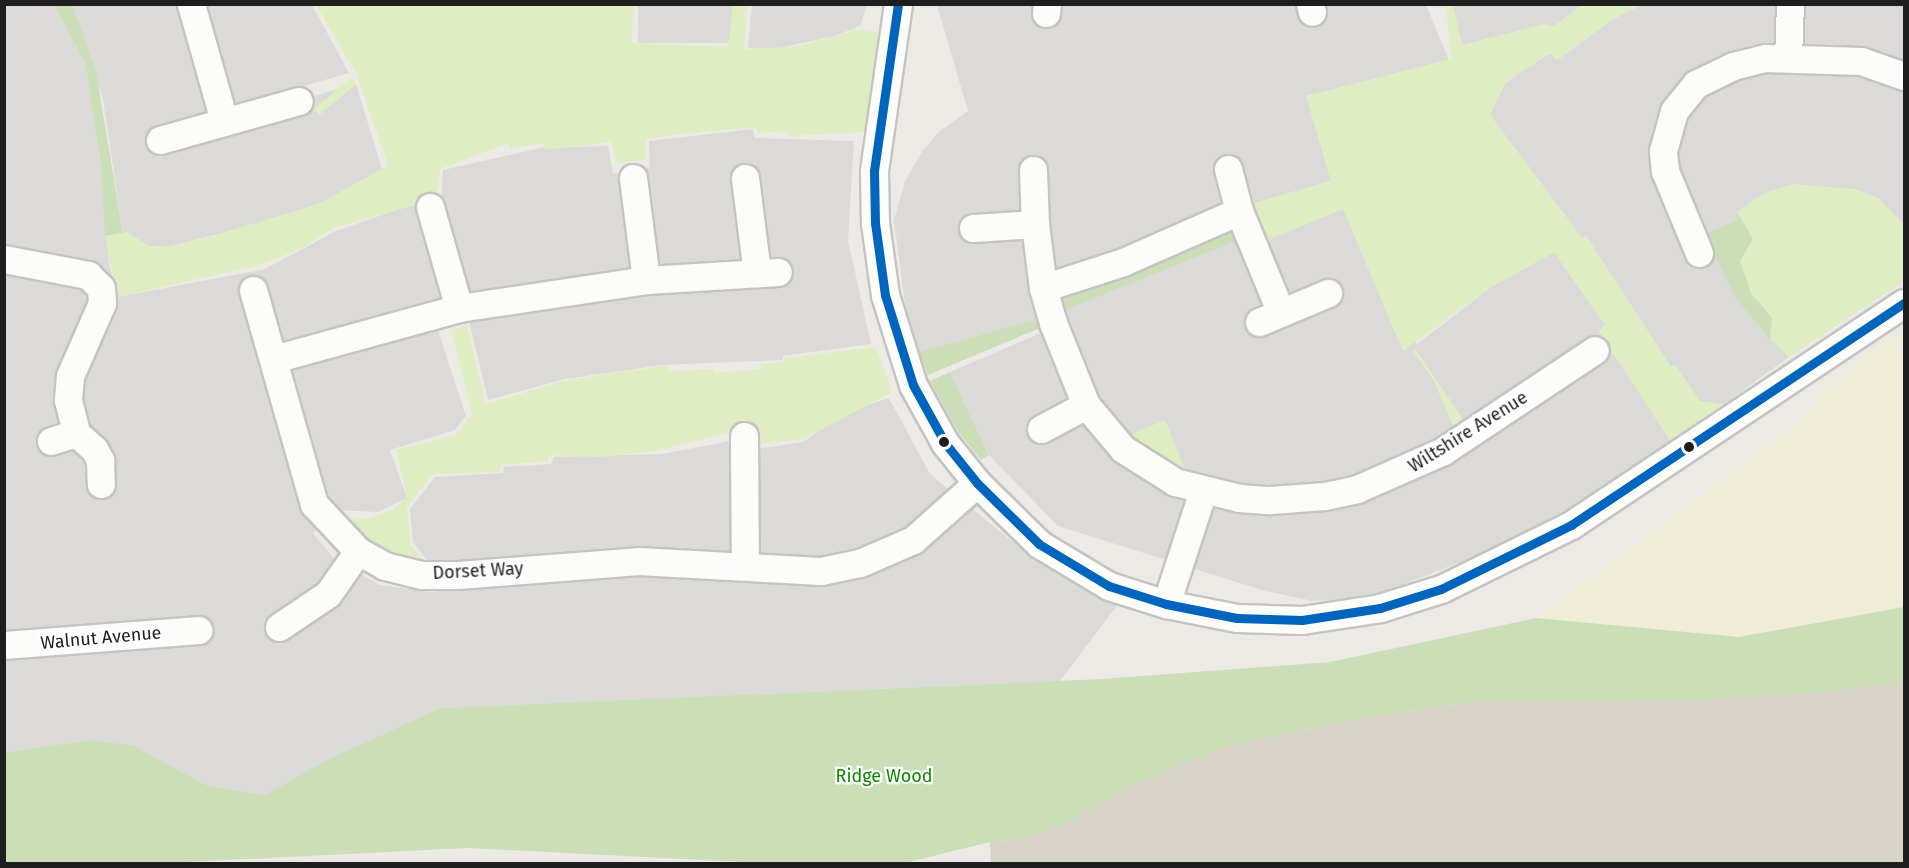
<!DOCTYPE html>
<style>
body{margin:0}
#map{position:relative;width:1909px;height:868px;overflow:hidden;background:#edeae6;font-family:"Fira Sans",sans-serif}
div>[style]{position:absolute}
[style*='--x']{left:calc(var(--x)*1px);top:calc(var(--y)*1px);width:calc(var(--w)*1px);rotate:calc(var(--a)*1deg)}
.residential>*{inset:0;background:#dcdad8;transform-origin:0 0}
.construction>*{inset:0;background:#d8d4c7}
.farmland>*{inset:0;background:#efecd8}
.grass>*{inset:0;background:#dfedc2;transform-origin:0 0}
.forest>*{inset:0;background:#cbdeb8}
.roads{filter:drop-shadow(2px 0 #c5c4c2) drop-shadow(-2px 0 #c5c4c2) drop-shadow(0 2px #c5c4c2) drop-shadow(0 -2px #c5c4c2)}
.minor>*{height:27px;margin:-13.5px;padding:0 13.5px;transform-origin:13.5px;border-radius:13.5px;background:#fcfcfb}
.bus-1>*{height:9px;margin:-4.5px;padding:0 4.5px;transform-origin:4.5px;border-radius:4.5px;background:#0065bd}
.dots>*{width:16px;height:16px;translate:-50% -50%;box-sizing:border-box;border:3px solid #fff;border-radius:50%}
span{translate:-50% -50%;white-space:nowrap;text-align:center;line-height:1.15;-webkit-text-stroke:4.5px #fff;paint-order:stroke}
.street-label{font-size:18px;color:#1e1e1e}
.park-label{font-size:18px;color:#0a8800}
.frame{position:absolute;inset:0;border:6px solid #1e1e1e;pointer-events:none}
</style>
<div id="map">
<div class="residential">
<div style="clip-path:polygon(4px 5px,54px 5px,85px 63px,101px 166px,109px 264px,118px 297px,265px 269px,336px 231px,442px 194px,443px 170px,540px 148px,608px 146px,613px 174px,650px 167px,649px 141px,753px 129px,755px 138px,854px 141px,848px 240px,871px 344px,783px 356px,783px 360px,662px 365px,565px 379px,488px 400px,463px 297px,428px 300px,466px 416px,455px 430px,390px 450px,407px 498px,378px 512px,336px 510px,313px 533px,336px 561px,380px 585px,434px 592px,429px 563px,413px 542px,410px 509px,435px 477px,503px 473px,504px 467px,551px 464px,554px 457px,662px 454px,731px 441px,734px 452px,803px 442px,849px 411px,889px 398px,930px 474px,1030px 556px,1118px 604px,1060px 681px,440px 708px,324px 761px,265px 795px,206px 785px,133px 745px,91px 740px,5px 752px)"></div>
<div style="clip-path:polygon(73px 5px,312px 5px,349px 73px,304px 86px,306px 98px,356px 84px,382px 169px,321px 203px,262px 223px,166px 247px,149px 246px,134px 239px,123px 233px,103px 100px)"></div>
<div style="left:638px;top:5px;width:95px;height:38px"></div>
<div style="clip-path:polygon(752px 5px,867px 5px,860px 26px,835px 36px,774px 49px,748px 48px)"></div>
<div style="clip-path:polygon(937px 5px,1426px 5px,1449px 60px,1307px 96px,1331px 181px,1251px 204px,1266px 240px,1343px 209px,1371px 268px,1417px 344px,1491px 287px,1554px 252px,1606px 326px,1599px 331px,1670px 440px,1574px 505px,1494px 549px,1384px 592px,1346px 599px,1313px 601px,1265px 591px,1058px 526px,989px 455px,950px 372px,1041px 333px,1036px 319px,919px 352px,906px 311px,894px 220px,905px 181px,923px 150px,940px 131px,968px 111px)"></div>
<div style="clip-path:polygon(1453px 5px,1583px 5px,1554px 26px,1462px 45px)"></div>
<div style="clip-path:polygon(1641px 5px,1904px 5px,1904px 225px,1878px 198px,1854px 189px,1838px 190px,1737px 211px,1741px 218px,1705px 235px,1760px 326px,1789px 357px,1724px 404px,1700px 402px,1675px 365px,1671px 367px,1586px 236px,1582px 238px,1490px 115px,1505px 83px,1550px 53px,1557px 60px,1613px 19px)"></div>
</div>
<div class="construction">
<div style="clip-path:polygon(1904px 681px,1904px 863px,991px 864px,990px 842px,1026px 838px,1069px 822px,1127px 787px,1220px 748px,1340px 722px,1471px 702px,1830px 691px)"></div>
</div>
<div class="farmland">
<div style="clip-path:polygon(1904px 334px,1904px 607px,1739px 637px,1536px 618px,1794px 426px,1831px 384px,1878px 345px)"></div>
</div>
<div class="grass">
<div style="clip-path:polygon(316px 5px,634px 5px,631px 43px,728px 47px,733px 5px,747px 5px,744px 49px,794px 47px,861px 29px,883px 34px,870px 132px,789px 136px,788px 131px,758px 133px,756px 127px,682px 134px,646px 139px,646px 160px,616px 163px,612px 142px,545px 150px,544px 143px,511px 148px,509px 143px,440px 169px,438px 192px,413px 199px,415px 205px,334px 228px,301px 249px,256px 266px,117px 297px,105px 236px,127px 232px,149px 246px,166px 247px,213px 236px,321px 203px,388px 165px,356px 73px)"></div>
<div style="clip-path:polygon(1446px 5px,1453px 5px,1462px 45px,1544px 24px,1554px 26px,1583px 5px,1641px 5px,1613px 19px,1557px 60px,1549px 53px,1505px 83px,1490px 115px,1582px 238px,1586px 236px,1671px 367px,1675px 365px,1700px 401px,1723px 404px,1670px 440px,1599px 331px,1605px 325px,1554px 252px,1491px 287px,1403px 351px,1343px 209px,1265px 241px,1251px 204px,1331px 181px,1306px 96px,1451px 59px)"></div>
<div style="left:351px;top:78px;width:8px;height:48px;rotate:50deg"></div>
<div style="clip-path:polygon(1792px 184px,1854px 189px,1878px 198px,1904px 225px,1904px 281px,1789px 357px,1770px 339px,1772px 318px,1751px 293px,1740px 261px,1753px 239px,1737px 212px,1764px 193px)"></div>
<div style="clip-path:polygon(467px 326px,486px 404px,567px 380px,626px 371px,668px 366px,668px 371px,714px 369px,715px 373px,761px 369px,761px 364px,784px 362px,784px 358px,876px 347px,892px 392px,804px 439px,755px 444px,750px 427px,656px 451px,600px 457px,548px 455px,548px 461px,501px 465px,500px 472px,433px 474px,407px 507px,410px 543px,423px 560px,386px 552px,369px 542px,343px 517px,367px 519px,394px 509px,407px 497px,396px 450px,456px 435px,472px 414px,451px 329px)"></div>
<div style="clip-path:polygon(1414px 347px,1465px 422px,1454px 429px,1434px 381px,1413px 351px)"></div>
<div style="clip-path:polygon(1165px 420px,1186px 472px,1127px 436px)"></div>
</div>
<div class="forest">
<div style="clip-path:polygon(54px 5px,73px 5px,96px 71px,123px 233px,105px 236px,101px 166px,85px 63px)"></div>
<div style="clip-path:polygon(1741px 218px,1753px 239px,1740px 261px,1751px 293px,1772px 318px,1770px 339px,1737px 300px,1704px 235px)"></div>
<div style="clip-path:polygon(1227px 228px,1239px 237px,1236px 241px,1065px 310px,1065px 297px,1071px 293px)"></div>
<div style="clip-path:polygon(1036px 319px,1040px 328px,928px 375px,919px 352px)"></div>
<div style="clip-path:polygon(950px 372px,989px 455px,981px 460px,959px 433px,930px 381px)"></div>
<div style="clip-path:polygon(1904px 607px,1904px 681px,1830px 691px,1701px 700px,1471px 702px,1340px 722px,1220px 748px,1127px 787px,1069px 822px,1026px 838px,990px 842px,905px 863px,761px 863px,467px 848px,169px 863px,5px 863px,5px 752px,91px 740px,133px 745px,206px 785px,265px 795px,324px 761px,440px 708px,1102px 679px,1330px 662px,1536px 618px,1739px 637px)"></div>
</div>
<div class="roads">
<div class="minor">
<div style="--x:191;--y:4;--w:122;--a:74.2"></div>
<div style="--x:898;--y:4;--w:169;--a:98.2"></div>
<div style="--x:874;--y:171;--w:52;--a:88.9"></div>
<div style="--x:875;--y:223;--w:73;--a:82.1"></div>
<div style="--x:885;--y:295;--w:94;--a:72.7"></div>
<div style="--x:913;--y:385;--w:66;--a:61.1"></div>
<div style="--x:945;--y:443;--w:51;--a:51.3"></div>
<div style="--x:977;--y:483;--w:87;--a:44.5"></div>
<div style="--x:1039;--y:544;--w:82;--a:31"></div>
<div style="--x:1109;--y:586;--w:60;--a:17.5"></div>
<div style="--x:1166;--y:604;--w:72;--a:11.2"></div>
<div style="--x:1237;--y:618;--w:65;--a:1.8"></div>
<div style="--x:1302;--y:620;--w:79;--a:-8.7"></div>
<div style="--x:1380;--y:608;--w:64;--a:-17.3"></div>
<div style="--x:1441;--y:589;--w:145;--a:-26.2"></div>
<div style="--x:1571;--y:525;--w:400;--a:-33.7"></div>
<div style="--x:1310;--y:4;--w:8;--a:76"></div>
<div style="--x:1046;--y:13;--w:9;--a:-84"></div>
<div style="--x:1788;--y:58;--w:54;--a:-87.9"></div>
<div style="--x:160;--y:140;--w:144;--a:-15.7"></div>
<div style="--x:1228;--y:169;--w:43;--a:75.3"></div>
<div style="--x:1239;--y:211;--w:110;--a:67.6"></div>
<div style="--x:1033;--y:170;--w:54;--a:87.9"></div>
<div style="--x:1035;--y:224;--w:64;--a:82.9"></div>
<div style="--x:1043;--y:288;--w:36;--a:74"></div>
<div style="--x:1053;--y:323;--w:88;--a:68.1"></div>
<div style="--x:1086;--y:405;--w:57;--a:49.9"></div>
<div style="--x:1123;--y:449;--w:62;--a:32.4"></div>
<div style="--x:1175;--y:482;--w:66;--a:14"></div>
<div style="--x:1239;--y:498;--w:31;--a:4"></div>
<div style="--x:1270;--y:500;--w:55;--a:-4.2"></div>
<div style="--x:1325;--y:496;--w:33;--a:-12"></div>
<div style="--x:1357;--y:489;--w:94;--a:-23.8"></div>
<div style="--x:1443;--y:451;--w:182;--a:-33.6"></div>
<div style="--x:633;--y:178;--w:103;--a:82.7"></div>
<div style="--x:745;--y:178;--w:96;--a:82.8"></div>
<div style="--x:430;--y:207;--w:105;--a:74"></div>
<div style="--x:973;--y:228;--w:62;--a:-3.7"></div>
<div style="--x:1699;--y:253;--w:89;--a:-112.5"></div>
<div style="--x:1665;--y:171;--w:20;--a:-96"></div>
<div style="--x:1663;--y:151;--w:41;--a:-74.6"></div>
<div style="--x:1674;--y:111;--w:35;--a:-51"></div>
<div style="--x:1696;--y:84;--w:41;--a:-25.9"></div>
<div style="--x:1733;--y:66;--w:33;--a:-14"></div>
<div style="--x:1765;--y:58;--w:96;--a:1.8"></div>
<div style="--x:1861;--y:61;--w:46;--a:19.2"></div>
<div style="--x:4;--y:259;--w:86;--a:10.8"></div>
<div style="--x:88;--y:275;--w:18;--a:45"></div>
<div style="--x:101;--y:288;--w:15;--a:86"></div>
<div style="--x:102;--y:303;--w:80;--a:113.7"></div>
<div style="--x:70;--y:376;--w:24;--a:95"></div>
<div style="--x:68;--y:400;--w:34;--a:76"></div>
<div style="--x:76;--y:433;--w:24;--a:42"></div>
<div style="--x:94;--y:449;--w:13;--a:61"></div>
<div style="--x:100;--y:460;--w:24;--a:88"></div>
<div style="--x:1043;--y:288;--w:84;--a:-18"></div>
<div style="--x:1123;--y:262;--w:127;--a:-23.7"></div>
<div style="--x:253;--y:290;--w:223;--a:74.1"></div>
<div style="--x:314;--y:504;--w:64;--a:46.9"></div>
<div style="--x:358;--y:551;--w:31;--a:29"></div>
<div style="--x:385;--y:566;--w:37;--a:14"></div>
<div style="--x:421;--y:575;--w:37;--a:0"></div>
<div style="--x:458;--y:575;--w:181;--a:-4.4"></div>
<div style="--x:638;--y:561;--w:183;--a:3.1"></div>
<div style="--x:821;--y:571;--w:40;--a:-12"></div>
<div style="--x:860;--y:563;--w:58;--a:-23.5"></div>
<div style="--x:913;--y:540;--w:86;--a:-41.7"></div>
<div style="--x:1259;--y:322;--w:75;--a:-22.8"></div>
<div style="--x:274;--y:359;--w:192;--a:-15.4"></div>
<div style="--x:459;--y:308;--w:189;--a:-8.5"></div>
<div style="--x:646;--y:280;--w:132;--a:-3.5"></div>
<div style="--x:1041;--y:429;--w:51;--a:-28.1"></div>
<div style="--x:744;--y:436;--w:129;--a:89.6"></div>
<div style="--x:51;--y:441;--w:26;--a:-18"></div>
<div style="--x:1166;--y:604;--w:119;--a:-71.9"></div>
<div style="--x:279;--y:627;--w:59;--a:-34"></div>
<div style="--x:328;--y:594;--w:52;--a:-55.1"></div>
<div style="--x:4;--y:645;--w:195;--a:-4.4"></div>
</div>
</div>
<div class="bus-1">
<div style="--x:898;--y:4;--w:169;--a:98.2"></div>
<div style="--x:874;--y:171;--w:52;--a:88.9"></div>
<div style="--x:875;--y:223;--w:73;--a:82.1"></div>
<div style="--x:885;--y:295;--w:94;--a:72.7"></div>
<div style="--x:913;--y:385;--w:66;--a:61.1"></div>
<div style="--x:945;--y:443;--w:51;--a:51.3"></div>
<div style="--x:977;--y:483;--w:87;--a:44.5"></div>
<div style="--x:1039;--y:544;--w:82;--a:31"></div>
<div style="--x:1109;--y:586;--w:60;--a:17.5"></div>
<div style="--x:1166;--y:604;--w:72;--a:11.2"></div>
<div style="--x:1237;--y:618;--w:65;--a:1.8"></div>
<div style="--x:1302;--y:620;--w:79;--a:-8.7"></div>
<div style="--x:1380;--y:608;--w:64;--a:-17.3"></div>
<div style="--x:1441;--y:589;--w:145;--a:-26.2"></div>
<div style="--x:1571;--y:525;--w:400;--a:-33.7"></div>
</div>
<div class="dots">
<div style="left:944px;top:442px;background:#1e1e1e"></div>
<div style="left:1689px;top:447px;background:#1e1e1e"></div>
</div>
<div class="street-label">
<span style="left:1468px;top:432px;rotate:-32deg">Wiltshire Avenue</span>
<span style="left:478px;top:571px;rotate:-3deg">Dorset Way</span>
<span style="left:101px;top:638px;rotate:-5deg">Walnut Avenue</span>
</div>
<div class="park-label">
<span style="left:884px;top:776px">Ridge Wood</span>
</div>
<div class="frame"></div>
</div>
